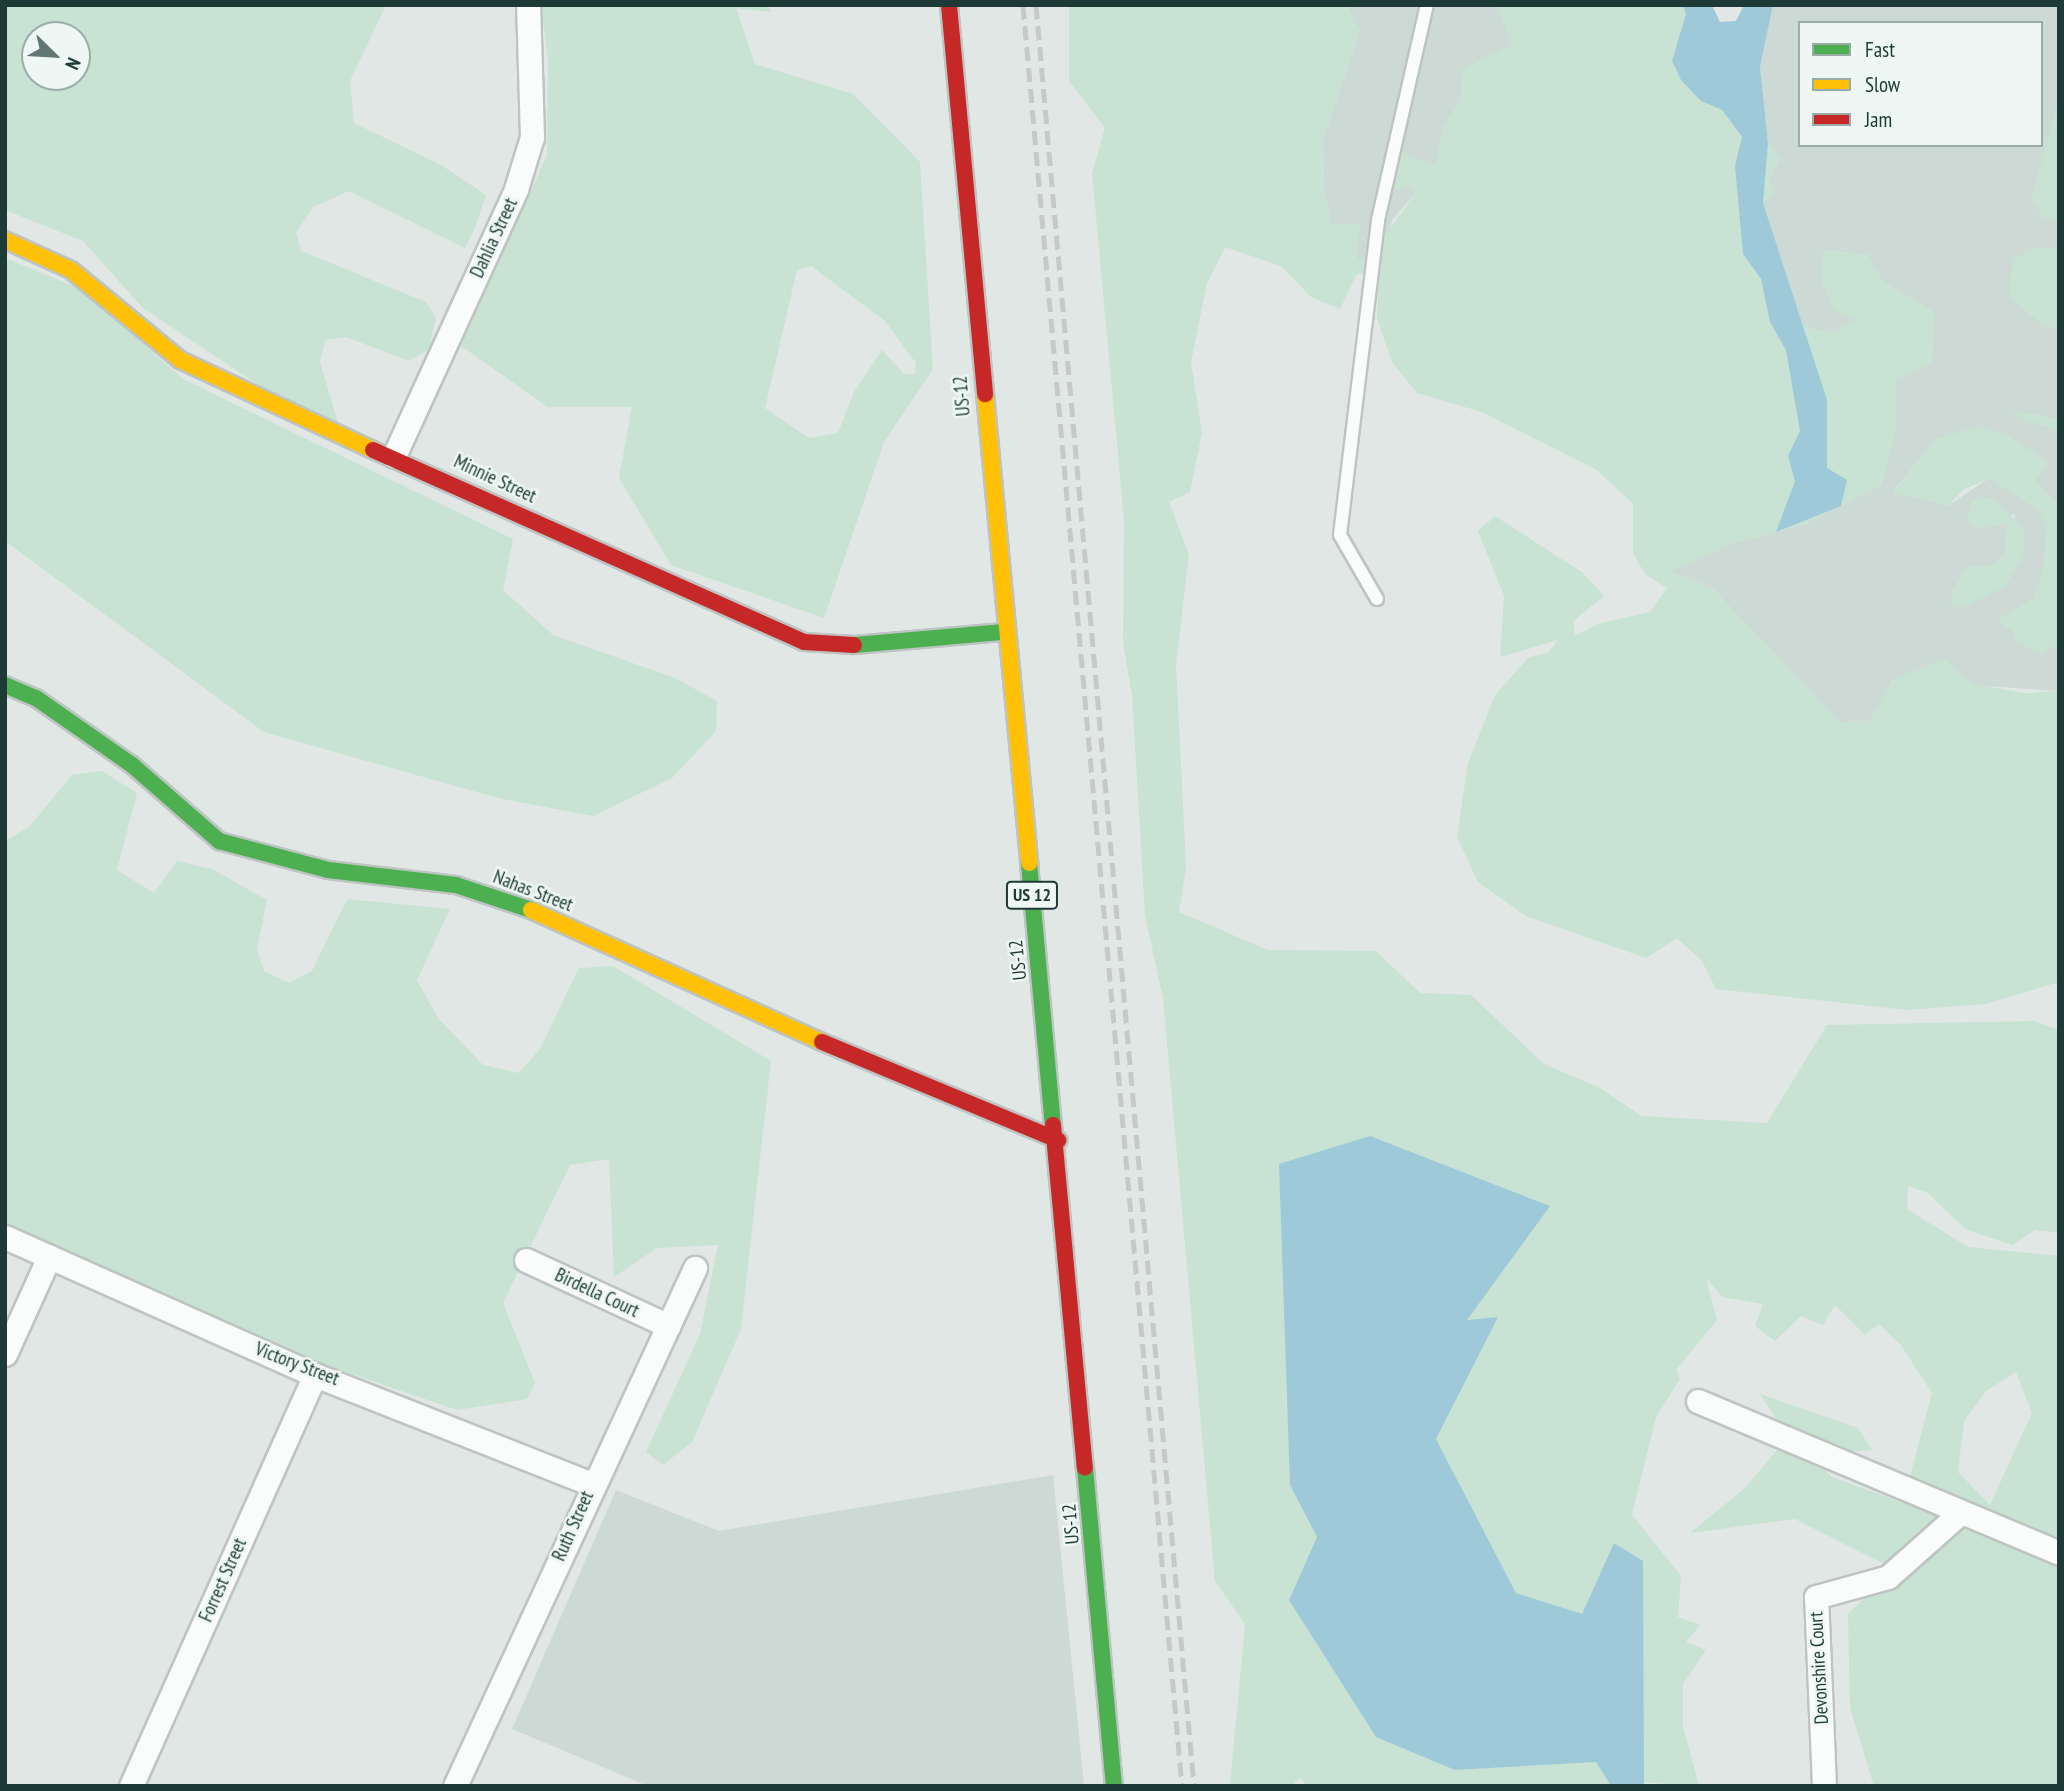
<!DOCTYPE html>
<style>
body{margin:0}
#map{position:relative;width:2064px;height:1791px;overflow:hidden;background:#e0e7e5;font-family:"PT Sans Narrow",sans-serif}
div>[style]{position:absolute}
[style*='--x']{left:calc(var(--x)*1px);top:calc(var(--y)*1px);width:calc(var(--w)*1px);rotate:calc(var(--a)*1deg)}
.built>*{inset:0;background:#cdd9d5}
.green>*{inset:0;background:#c8e2d3}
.water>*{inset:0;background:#9ec9d9}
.roads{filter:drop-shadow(2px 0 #bdc4c2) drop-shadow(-2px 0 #bdc4c2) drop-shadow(0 2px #bdc4c2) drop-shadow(0 -2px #bdc4c2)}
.lane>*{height:12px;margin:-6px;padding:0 6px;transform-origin:6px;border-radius:6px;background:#fafbfb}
.street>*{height:23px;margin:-11.5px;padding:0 11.5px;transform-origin:11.5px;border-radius:11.5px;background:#fafbfb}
.fast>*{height:16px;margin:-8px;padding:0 8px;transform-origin:8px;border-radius:8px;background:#4caf50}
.slow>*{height:16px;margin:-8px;padding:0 8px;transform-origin:8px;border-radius:8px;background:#ffc107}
.jam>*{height:16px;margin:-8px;padding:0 8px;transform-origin:8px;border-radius:8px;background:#c62828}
.rail>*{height:5px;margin-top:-2.5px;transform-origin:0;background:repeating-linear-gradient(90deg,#c5cac9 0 14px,transparent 0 21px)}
span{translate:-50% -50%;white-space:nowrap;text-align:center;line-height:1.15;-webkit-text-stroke:5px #eef7f3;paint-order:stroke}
.shield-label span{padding:2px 5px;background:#eef7f3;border:2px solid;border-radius:5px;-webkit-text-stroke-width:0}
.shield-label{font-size:18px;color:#1e3a36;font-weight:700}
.street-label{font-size:19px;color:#1e3a36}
.frame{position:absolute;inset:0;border:7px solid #1e3a36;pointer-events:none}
.legend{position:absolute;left:1798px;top:21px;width:245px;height:126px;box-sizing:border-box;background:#eef7f3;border:2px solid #9baba7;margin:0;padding:9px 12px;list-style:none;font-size:21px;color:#1e3a36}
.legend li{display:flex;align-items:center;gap:14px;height:35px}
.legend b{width:35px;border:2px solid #9baba7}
.north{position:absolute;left:21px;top:21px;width:70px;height:70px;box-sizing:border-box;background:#eef7f3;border:2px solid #9baba7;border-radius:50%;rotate:114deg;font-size:19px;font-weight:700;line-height:28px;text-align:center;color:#1e3a36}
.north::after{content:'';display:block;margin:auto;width:24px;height:32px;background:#627773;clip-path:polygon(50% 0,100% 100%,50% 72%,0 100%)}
</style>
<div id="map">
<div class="built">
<div style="clip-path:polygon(1347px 5px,1497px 5px,1513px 45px,1462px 70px,1461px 100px,1443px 128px,1442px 152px,1434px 166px,1414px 160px,1411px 185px,1416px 193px,1392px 220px,1380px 266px,1357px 259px,1331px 224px,1324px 191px,1323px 140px,1360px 31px)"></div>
<div style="clip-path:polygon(evenodd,1773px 5px,2059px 5px,2059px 99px,2043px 217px,2059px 221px,2059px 248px,2036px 248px,2040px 323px,2059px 330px,2059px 419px,2012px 411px,2059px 431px,2059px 505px,2034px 481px,2048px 462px,2028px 449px,1936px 439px,1894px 491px,1948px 506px,1989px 478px,2038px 509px,2046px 526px,2044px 569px,2033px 599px,1998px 620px,2042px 654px,2059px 642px,2059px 691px,1892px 680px,1870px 721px,1840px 722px,1713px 589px,1670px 571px,1734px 543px,1806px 524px,1895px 435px,1896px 379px,1935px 313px,1882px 281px,1868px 255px,1824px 250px,1860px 319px,1832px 333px,1801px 325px,1763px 203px,1774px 194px,1769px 180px,1781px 158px,1768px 143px,1760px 67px,1773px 5px,1800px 23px,2041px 23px,2041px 145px,1800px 145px,1800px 23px,1773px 5px,2015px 514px,2006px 586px,1967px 568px,1994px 565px,2005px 554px,2006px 524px,1972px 527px,2015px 514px)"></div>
<div style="clip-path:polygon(1053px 1475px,1084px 1786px,648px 1786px,512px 1729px,616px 1490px,719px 1531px)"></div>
</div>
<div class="green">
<div style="clip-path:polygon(evenodd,5px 5px,386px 5px,350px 81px,354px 123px,441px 165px,486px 195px,476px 225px,465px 248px,349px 191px,313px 207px,296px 233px,301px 251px,426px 302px,436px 318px,429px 349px,409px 361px,346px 337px,325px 340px,320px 362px,338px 423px,272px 394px,143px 308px,83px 241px,5px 210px,5px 5px,35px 35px,77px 35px,77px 77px,35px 77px,35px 35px)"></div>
<div style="clip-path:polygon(evenodd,541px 5px,769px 5px,771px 12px,736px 8px,755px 64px,853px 94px,920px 162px,933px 369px,884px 442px,824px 618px,671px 565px,619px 478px,632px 407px,548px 407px,461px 346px,547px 155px,548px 59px,541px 5px,811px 266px,885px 321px,916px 363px,915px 374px,904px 374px,882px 350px,854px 392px,838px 433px,809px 438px,765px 408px,797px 270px,811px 266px)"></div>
<div style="clip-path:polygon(evenodd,1069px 5px,1347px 5px,1360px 31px,1323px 140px,1324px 191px,1332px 224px,1360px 224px,1357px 259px,1379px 265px,1382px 239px,1416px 193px,1411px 185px,1396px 190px,1381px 181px,1400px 151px,1435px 166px,1443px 128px,1461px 100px,1462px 70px,1512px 45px,1497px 5px,1693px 5px,1672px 60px,1701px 101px,1722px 110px,1751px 150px,1768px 143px,1781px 158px,1769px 180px,1775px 194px,1763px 203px,1743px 254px,1761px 279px,1770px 322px,1802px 353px,1796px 299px,1802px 325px,1832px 333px,1859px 319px,1834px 310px,1821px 280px,1823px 250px,1868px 255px,1883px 281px,1935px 313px,1932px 363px,1896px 380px,1895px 435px,1882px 485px,1806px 524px,1735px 543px,1671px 571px,1713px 589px,1840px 722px,1870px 721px,1892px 680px,1944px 659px,1973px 684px,2025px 693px,2059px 691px,2059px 982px,1985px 1004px,1907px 1010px,1716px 989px,1702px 961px,1677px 938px,1646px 958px,1526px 916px,1478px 882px,1457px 837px,1468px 763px,1495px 695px,1529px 657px,1548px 653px,1558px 640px,1500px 657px,1504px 596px,1478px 531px,1495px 516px,1583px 573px,1604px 596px,1573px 621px,1575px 636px,1598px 624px,1650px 612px,1667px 588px,1645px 574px,1633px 553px,1633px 504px,1597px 470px,1482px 412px,1417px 393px,1392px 362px,1377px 318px,1379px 273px,1357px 274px,1340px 309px,1311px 297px,1281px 266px,1225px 247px,1207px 283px,1191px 362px,1202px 433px,1190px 492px,1169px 502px,1189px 555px,1176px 664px,1186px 868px,1179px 912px,1268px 950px,1376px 951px,1420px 993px,1471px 995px,1544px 1064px,1600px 1088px,1641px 1116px,1767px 1123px,1827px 1025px,2034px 1021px,2059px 1030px,2059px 1233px,2035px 1230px,2012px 1245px,1965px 1229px,1928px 1193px,1908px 1186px,1907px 1209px,1968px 1247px,2059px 1256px,2059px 1786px,1874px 1786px,1850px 1708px,1848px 1614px,1894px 1569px,1795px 1519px,1690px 1533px,1745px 1488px,1788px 1437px,1760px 1394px,1858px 1428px,1872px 1450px,1808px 1454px,1832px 1477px,1903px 1503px,1932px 1393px,1901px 1345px,1879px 1324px,1865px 1335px,1835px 1305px,1823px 1325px,1801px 1316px,1775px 1341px,1755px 1326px,1763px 1304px,1722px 1297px,1706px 1278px,1717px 1320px,1676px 1370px,1680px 1379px,1656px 1417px,1632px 1515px,1681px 1576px,1678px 1617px,1700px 1625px,1686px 1642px,1706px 1650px,1683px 1684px,1683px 1726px,1699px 1786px,1640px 1782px,1643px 1561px,1614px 1543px,1582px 1614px,1516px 1593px,1436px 1439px,1497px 1317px,1466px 1321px,1290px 1485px,1317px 1537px,1289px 1600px,1455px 1770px,1596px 1762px,1611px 1786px,1307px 1786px,1300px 1777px,1292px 1786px,1230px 1786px,1245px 1624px,1215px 1581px,1163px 998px,1145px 915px,1132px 695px,1123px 643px,1124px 519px,1092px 173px,1105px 128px,1069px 81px,1069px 5px,2016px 1372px,2032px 1413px,1990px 1505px,1958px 1472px,1964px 1421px,1986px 1391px,2016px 1372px)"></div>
<div style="clip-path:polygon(2059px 99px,2059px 221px,2043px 217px,2031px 199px)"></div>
<div style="clip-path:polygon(2036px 248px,2059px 248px,2059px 330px,2040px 323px,2009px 296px,2013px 259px)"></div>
<div style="clip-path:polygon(5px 258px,81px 289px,183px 379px,513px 539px,503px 590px,553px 635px,675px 678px,717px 701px,716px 731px,672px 778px,593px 816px,498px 798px,264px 732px,5px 541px)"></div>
<div style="clip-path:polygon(2011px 410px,2059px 419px,2059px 431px,2022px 418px)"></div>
<div style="clip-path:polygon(1979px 426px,2005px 434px,2049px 462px,2035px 481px,2059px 505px,2059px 642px,2042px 654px,2014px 641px,2015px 634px,1998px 620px,2033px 599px,2044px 568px,2046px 527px,2038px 509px,1989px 478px,1963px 490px,1948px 506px,1894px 492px,1936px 439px)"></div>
<div style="clip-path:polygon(1992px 497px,2024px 529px,2025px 553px,2006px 586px,1960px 609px,1951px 605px,1952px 591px,1967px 567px,1994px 565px,2005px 554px,2006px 524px,1983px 528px,1966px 521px,1973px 500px)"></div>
<div style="clip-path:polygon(102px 771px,137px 793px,117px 870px,154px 893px,177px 861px,212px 869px,267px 900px,257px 949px,264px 971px,289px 983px,312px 971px,347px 899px,450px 909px,417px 980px,438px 1018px,483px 1065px,519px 1073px,540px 1049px,579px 968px,613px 966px,771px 1061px,741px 1329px,692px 1442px,663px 1465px,646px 1452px,700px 1334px,718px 1245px,657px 1248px,614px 1277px,609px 1159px,570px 1165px,503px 1303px,535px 1383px,527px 1399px,457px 1410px,297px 1355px,5px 1228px,5px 841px,29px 827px,72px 775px)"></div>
</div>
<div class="water">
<div style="clip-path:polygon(1683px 5px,1712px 5px,1720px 22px,1736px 21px,1744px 5px,1773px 5px,1760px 67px,1768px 143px,1763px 203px,1827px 400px,1827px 468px,1847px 480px,1841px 506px,1776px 532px,1795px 481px,1788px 456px,1800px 431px,1786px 350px,1770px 322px,1761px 279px,1743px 254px,1735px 166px,1742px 137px,1722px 110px,1701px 101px,1681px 80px,1672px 61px,1686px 14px)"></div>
<div style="clip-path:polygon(1370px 1136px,1550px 1206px,1467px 1320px,1498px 1317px,1436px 1439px,1516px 1593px,1582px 1614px,1614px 1543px,1643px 1561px,1644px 1786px,1611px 1786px,1596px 1762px,1455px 1770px,1376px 1737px,1289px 1600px,1317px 1537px,1290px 1485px,1279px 1164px)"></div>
</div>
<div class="roads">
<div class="lane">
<div style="--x:1377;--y:599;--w:74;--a:-120"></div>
<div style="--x:1340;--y:535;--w:317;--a:-83.1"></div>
<div style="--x:1378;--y:220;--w:221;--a:-77.2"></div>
</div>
<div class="street">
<div style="--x:394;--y:456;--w:294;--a:-65.4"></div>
<div style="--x:516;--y:189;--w:54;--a:-72.9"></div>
<div style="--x:532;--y:137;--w:132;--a:-91.7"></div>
<div style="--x:5;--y:1237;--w:339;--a:24"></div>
<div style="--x:315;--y:1375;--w:298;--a:21.5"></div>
<div style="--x:526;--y:1260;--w:157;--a:24.8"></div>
<div style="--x:5;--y:1354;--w:107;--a:-65.6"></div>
<div style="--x:1698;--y:1401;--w:392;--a:22.8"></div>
<div style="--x:131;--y:1786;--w:450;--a:-65.9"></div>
<div style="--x:455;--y:1786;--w:571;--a:-65.14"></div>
<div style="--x:1824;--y:1786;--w:189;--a:-92.4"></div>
<div style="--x:1816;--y:1597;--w:75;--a:-15.5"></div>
<div style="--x:1888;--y:1577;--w:96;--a:-41.6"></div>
</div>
<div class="fast">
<div style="--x:854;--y:645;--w:151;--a:-5"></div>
<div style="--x:5;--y:685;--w:34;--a:23"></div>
<div style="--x:36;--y:698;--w:117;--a:34.9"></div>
<div style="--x:132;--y:765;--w:116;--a:41.1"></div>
<div style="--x:219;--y:841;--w:113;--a:14.9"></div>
<div style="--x:328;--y:870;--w:129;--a:6.7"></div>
<div style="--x:456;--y:885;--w:79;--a:18.4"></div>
<div style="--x:1029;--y:863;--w:263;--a:84.8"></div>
<div style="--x:1085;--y:1468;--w:319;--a:84.8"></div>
</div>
<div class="slow">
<div style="--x:5;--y:240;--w:72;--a:24.4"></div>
<div style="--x:71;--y:270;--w:141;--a:39.5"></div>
<div style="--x:180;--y:360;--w:213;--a:25"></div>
<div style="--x:985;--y:394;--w:471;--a:84.6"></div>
<div style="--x:531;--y:910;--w:320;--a:24.4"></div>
</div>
<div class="jam">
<div style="--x:949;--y:5;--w:391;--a:84.7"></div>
<div style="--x:373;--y:450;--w:472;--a:24"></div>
<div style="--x:804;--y:642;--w:50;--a:3.4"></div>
<div style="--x:822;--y:1042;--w:256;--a:22.6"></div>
<div style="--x:1053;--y:1125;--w:344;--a:84.7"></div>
</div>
</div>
<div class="rail">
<div style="--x:1023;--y:5;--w:1788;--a:84.9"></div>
<div style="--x:1036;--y:5;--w:1788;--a:84.93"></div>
</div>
<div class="shield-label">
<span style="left:1032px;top:895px">US 12</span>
</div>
<div class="street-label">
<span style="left:494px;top:238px;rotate:-65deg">Dahlia Street</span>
<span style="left:962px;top:396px;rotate:-95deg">US-12</span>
<span style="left:495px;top:479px;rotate:25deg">Minnie Street</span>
<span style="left:533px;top:891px;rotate:21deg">Nahas Street</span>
<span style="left:1018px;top:960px;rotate:-96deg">US-12</span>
<span style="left:597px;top:1293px;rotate:25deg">Birdella Court</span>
<span style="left:297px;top:1364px;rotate:21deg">Victory Street</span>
<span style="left:1071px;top:1524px;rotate:-95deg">US-12</span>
<span style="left:573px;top:1526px;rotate:-66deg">Ruth Street</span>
<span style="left:223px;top:1580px;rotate:-66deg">Forrest Street</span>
<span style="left:1819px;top:1668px;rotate:-93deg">Devonshire Court</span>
</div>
<div class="frame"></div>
<ul class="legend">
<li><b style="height:9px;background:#4caf50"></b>Fast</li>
<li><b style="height:9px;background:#ffc107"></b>Slow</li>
<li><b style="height:9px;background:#c62828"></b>Jam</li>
</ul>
<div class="north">N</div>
</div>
